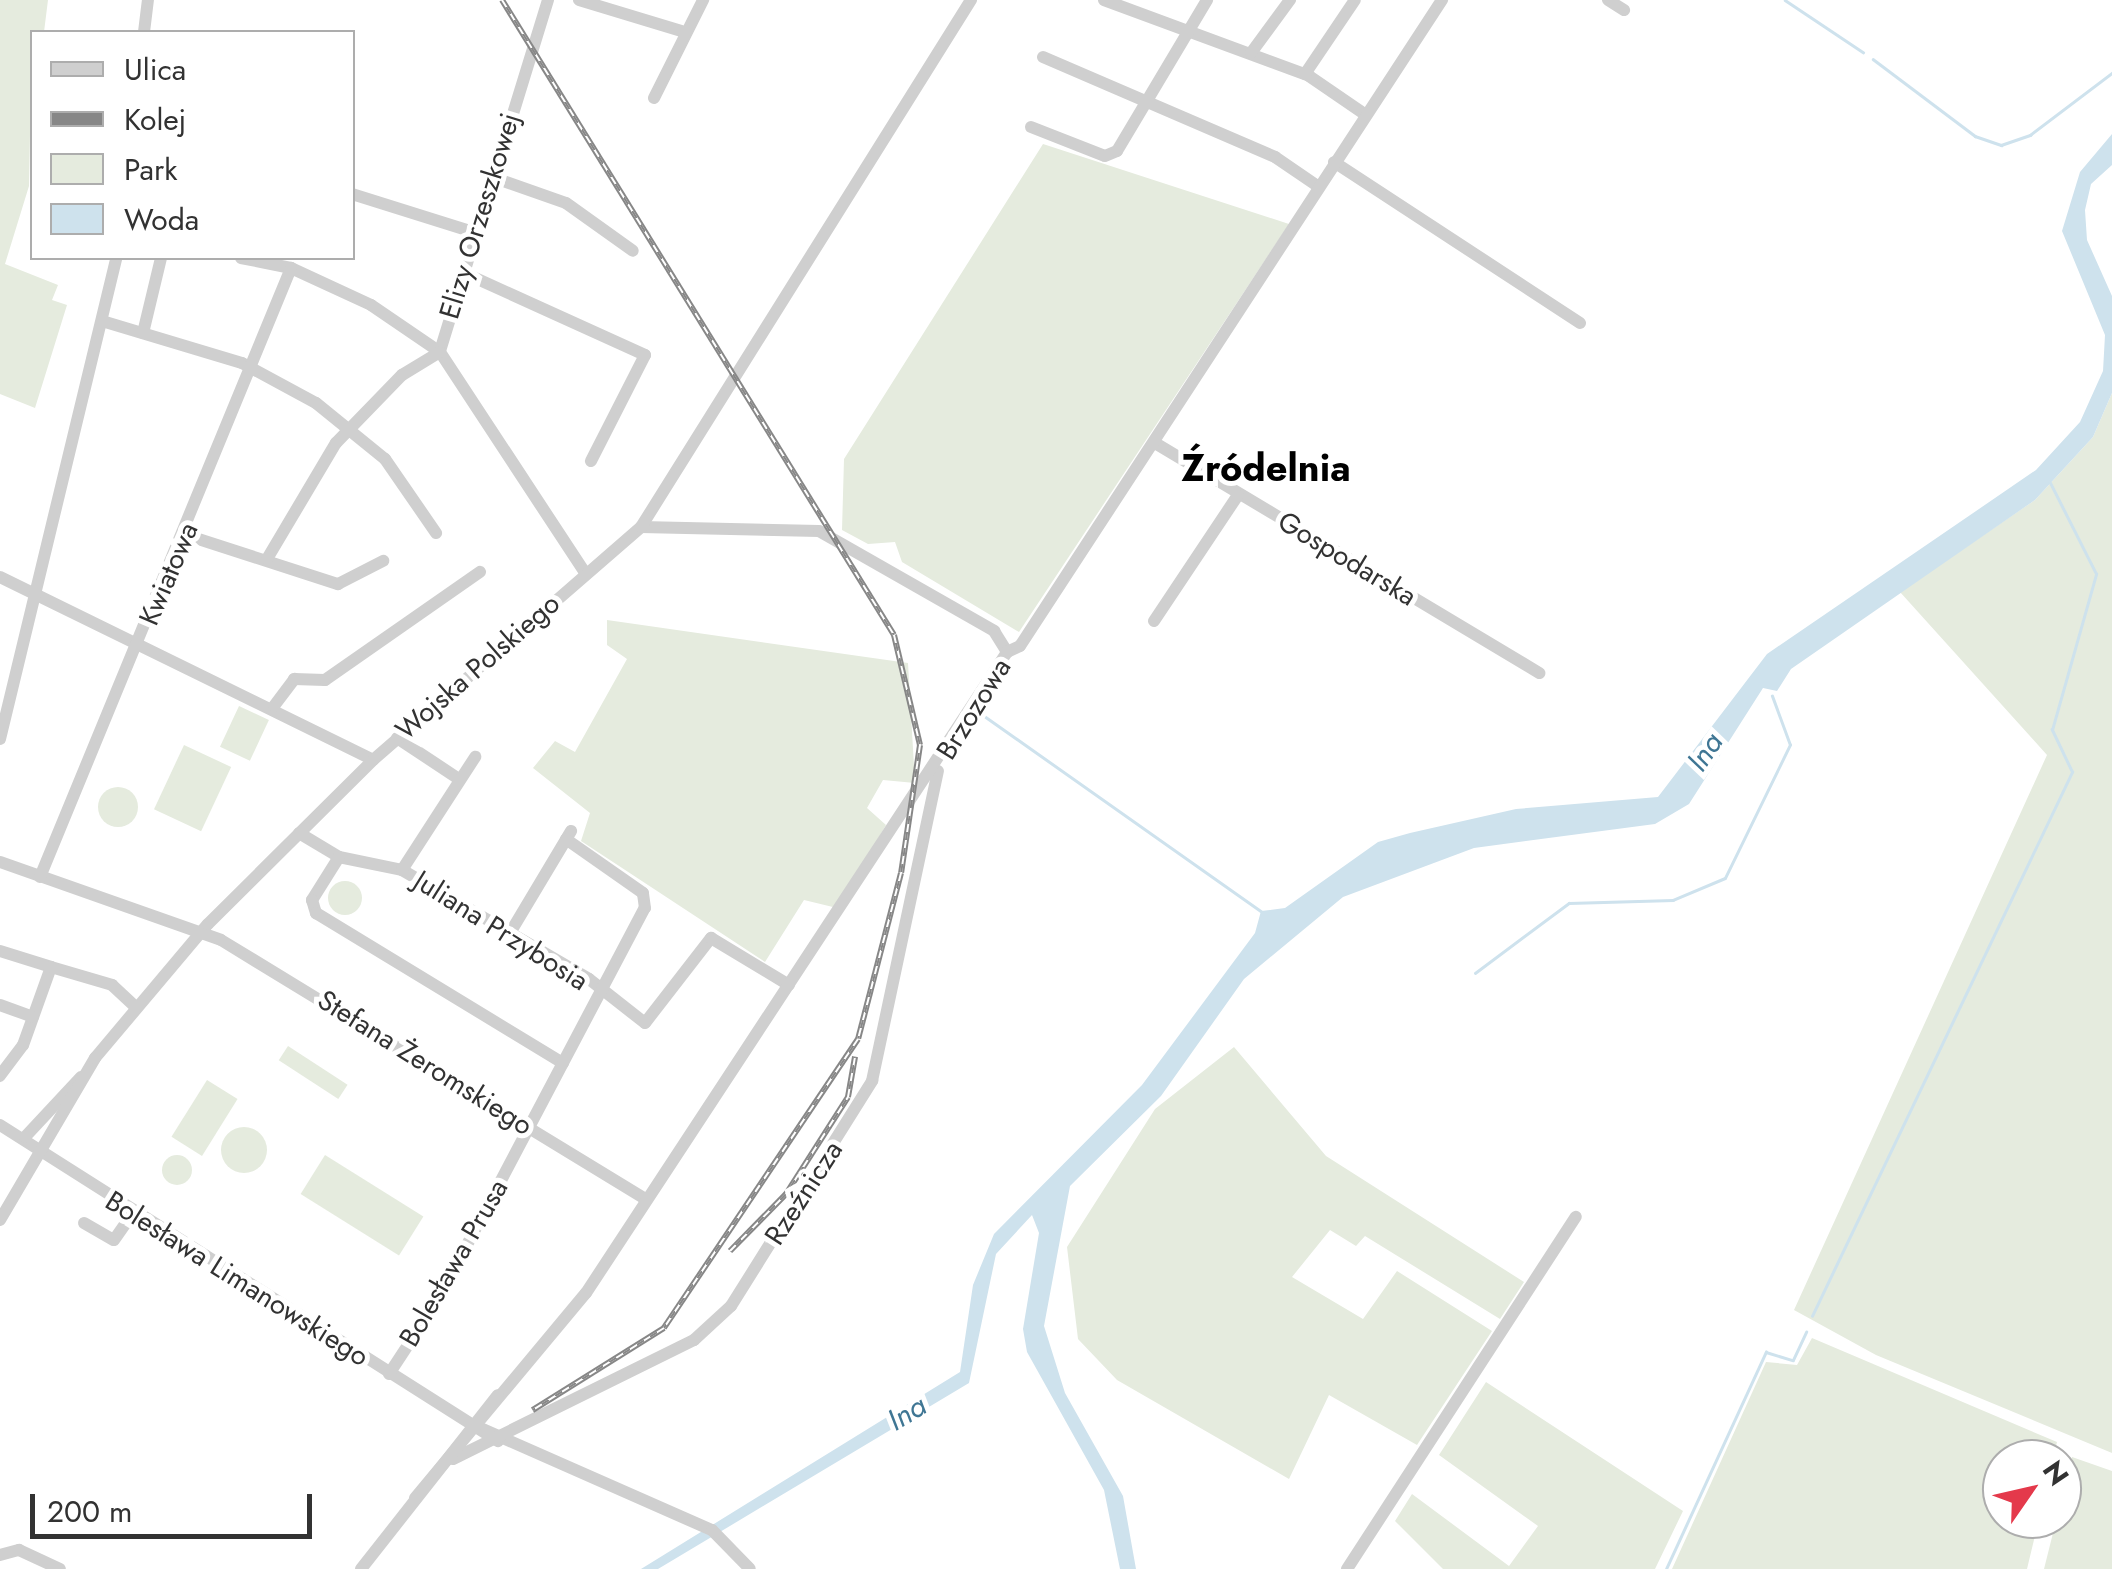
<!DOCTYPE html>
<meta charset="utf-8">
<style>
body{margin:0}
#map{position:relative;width:2112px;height:1569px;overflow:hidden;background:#fff;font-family:Jost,sans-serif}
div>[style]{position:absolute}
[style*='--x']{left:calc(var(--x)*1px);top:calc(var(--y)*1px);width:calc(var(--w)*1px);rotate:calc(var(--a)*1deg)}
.green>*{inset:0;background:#e5ebde;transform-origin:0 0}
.round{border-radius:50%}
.water>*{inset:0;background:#cee2ed}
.stream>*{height:2.5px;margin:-1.25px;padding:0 1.25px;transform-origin:1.25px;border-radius:1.25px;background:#cee2ed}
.minor>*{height:12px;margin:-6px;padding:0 6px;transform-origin:6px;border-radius:6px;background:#cfcfcf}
.rail>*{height:6px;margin-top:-3px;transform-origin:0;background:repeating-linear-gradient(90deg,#fff 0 8px,#878787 0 16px);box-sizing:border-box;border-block:2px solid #878787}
span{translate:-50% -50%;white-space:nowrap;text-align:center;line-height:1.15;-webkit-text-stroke:10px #fff;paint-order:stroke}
.street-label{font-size:28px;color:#323232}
.water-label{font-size:30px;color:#3f7694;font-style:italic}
.district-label{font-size:38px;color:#000;font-weight:700}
.legend{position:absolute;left:30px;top:30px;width:325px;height:230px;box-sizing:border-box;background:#fff;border:2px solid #adadad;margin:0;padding:12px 18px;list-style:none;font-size:30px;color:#323232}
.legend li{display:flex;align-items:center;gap:20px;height:50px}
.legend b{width:50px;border:2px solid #adadad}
.north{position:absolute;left:1982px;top:1439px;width:100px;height:100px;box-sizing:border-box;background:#fff;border:2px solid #adadad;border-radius:50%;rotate:56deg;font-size:28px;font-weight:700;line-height:40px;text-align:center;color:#323232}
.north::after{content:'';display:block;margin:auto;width:35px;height:45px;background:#e4394b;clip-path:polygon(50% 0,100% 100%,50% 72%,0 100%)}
.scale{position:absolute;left:30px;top:1494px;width:282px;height:45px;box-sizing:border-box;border:5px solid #323232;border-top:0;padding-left:12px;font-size:30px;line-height:35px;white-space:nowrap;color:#323232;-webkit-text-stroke:8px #fff;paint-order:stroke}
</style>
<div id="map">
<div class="green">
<div style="clip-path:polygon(0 0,48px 0,44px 32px,32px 32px,29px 186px,5px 264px,58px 285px,52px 300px,67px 305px,35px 408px,0 394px)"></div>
<div style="clip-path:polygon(1043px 144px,1289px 224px,1019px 632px,902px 562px,895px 542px,868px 544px,842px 530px,844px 459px)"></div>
<div style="clip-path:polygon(2112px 393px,2112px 1453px,1876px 1355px,1794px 1310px,2047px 755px,1900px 592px,2035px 500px,2093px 437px)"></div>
<div style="clip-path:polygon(607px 620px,908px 663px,915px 783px,883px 780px,867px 808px,886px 825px,837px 908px,804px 900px,765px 962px,581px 841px,590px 813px,533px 768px,555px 741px,575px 752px,627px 659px,607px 645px)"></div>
<div style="left:239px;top:706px;width:33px;height:45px;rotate:25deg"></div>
<div style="left:184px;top:745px;width:52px;height:71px;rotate:25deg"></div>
<div class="round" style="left:98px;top:787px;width:40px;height:40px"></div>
<div class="round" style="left:328px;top:881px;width:34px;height:34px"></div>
<div style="left:288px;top:1046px;width:71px;height:17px;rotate:33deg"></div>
<div style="clip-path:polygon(1234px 1047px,1326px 1156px,1524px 1282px,1500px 1319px,1365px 1236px,1356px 1246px,1330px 1230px,1292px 1277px,1363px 1319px,1397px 1271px,1492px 1331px,1417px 1445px,1329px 1395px,1289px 1479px,1117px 1380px,1078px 1339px,1067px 1247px,1155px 1109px)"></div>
<div style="left:207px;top:1080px;width:36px;height:67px;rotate:32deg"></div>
<div class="round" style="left:221px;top:1127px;width:46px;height:46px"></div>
<div style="left:325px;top:1155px;width:116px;height:46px;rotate:32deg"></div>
<div class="round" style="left:162px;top:1155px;width:30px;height:30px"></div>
<div style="clip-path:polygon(1812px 1338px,2057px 1442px,2053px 1459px,2002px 1459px,2002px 1519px,2039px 1519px,2027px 1569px,1672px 1569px,1766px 1362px,1797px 1365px)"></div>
<div style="clip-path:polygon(1486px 1382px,1683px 1511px,1655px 1569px,1443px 1569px,1395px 1521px,1412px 1494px,1509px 1566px,1538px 1526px,1439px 1455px)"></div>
<div style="clip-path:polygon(2072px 1457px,2112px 1471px,2112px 1569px,2044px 1569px)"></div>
</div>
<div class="water">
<div style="clip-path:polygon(2112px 134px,2112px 165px,2091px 184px,2085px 210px,2087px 240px,2112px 296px,2112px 393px,2093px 437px,2035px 500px,1791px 669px,1777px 691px,1763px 688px,1689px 804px,1655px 824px,1474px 848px,1343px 897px,1244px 979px,1161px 1096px,1070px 1186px,1044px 1326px,1065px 1393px,1123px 1496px,1136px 1569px,1120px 1569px,1104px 1490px,1027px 1352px,1023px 1329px,1039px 1233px,1032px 1215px,996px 1254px,969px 1383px,658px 1569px,641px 1569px,960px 1372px,973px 1285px,994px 1234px,1142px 1085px,1255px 933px,1261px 911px,1285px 908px,1378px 842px,1410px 833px,1516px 809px,1658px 797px,1767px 654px,2036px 470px,2080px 422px,2103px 371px,2105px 335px,2062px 231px,2080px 172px)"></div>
</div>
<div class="stream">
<div style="--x:1785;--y:0;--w:94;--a:33.7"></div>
<div style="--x:1873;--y:59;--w:128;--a:37"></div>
<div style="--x:1975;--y:136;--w:28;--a:19"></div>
<div style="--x:2001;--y:145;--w:31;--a:-19"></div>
<div style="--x:2030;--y:135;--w:103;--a:-37.1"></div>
<div style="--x:983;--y:715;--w:340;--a:35.2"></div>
<div style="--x:1475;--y:973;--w:117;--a:-36.7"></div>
<div style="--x:1569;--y:903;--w:104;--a:-1.7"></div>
<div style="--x:1673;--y:900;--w:56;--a:-22.9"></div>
<div style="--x:1725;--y:878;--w:148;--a:-64"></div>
<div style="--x:1790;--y:745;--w:52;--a:-110.2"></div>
<div style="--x:1812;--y:1316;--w:603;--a:-64.45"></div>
<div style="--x:2072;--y:772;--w:47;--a:-115.5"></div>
<div style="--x:2052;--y:730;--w:162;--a:-74.2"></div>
<div style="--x:2096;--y:574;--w:102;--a:-116.8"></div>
<div style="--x:1666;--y:1569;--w:239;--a:-65.3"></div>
<div style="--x:1766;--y:1352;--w:28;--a:17"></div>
<div style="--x:1793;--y:1360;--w:31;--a:-65"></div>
</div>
<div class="minor">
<div style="--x:548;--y:0;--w:368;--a:107.1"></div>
<div style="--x:440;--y:352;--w:266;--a:56.7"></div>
<div style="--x:579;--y:0;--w:107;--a:16.9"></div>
<div style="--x:1104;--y:0;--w:219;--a:20.3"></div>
<div style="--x:1309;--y:76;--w:69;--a:34.4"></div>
<div style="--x:1608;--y:0;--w:19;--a:32"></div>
<div style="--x:144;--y:32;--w:32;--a:-83"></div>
<div style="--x:1251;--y:53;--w:66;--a:-53.7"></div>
<div style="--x:1043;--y:57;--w:253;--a:23.3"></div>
<div style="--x:1275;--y:157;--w:53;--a:34.3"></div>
<div style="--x:1305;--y:74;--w:89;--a:-56"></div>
<div style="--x:654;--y:98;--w:110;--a:-63.4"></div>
<div style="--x:1031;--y:127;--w:79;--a:21.4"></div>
<div style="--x:1105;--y:156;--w:13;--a:-23"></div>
<div style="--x:1117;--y:151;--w:176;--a:-59.2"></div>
<div style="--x:1334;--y:162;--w:294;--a:33.2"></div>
<div style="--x:492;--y:177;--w:78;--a:19.4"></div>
<div style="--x:566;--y:203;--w:82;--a:35.6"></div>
<div style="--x:352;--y:194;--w:127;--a:17.4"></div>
<div style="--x:241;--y:258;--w:51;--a:11.3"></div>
<div style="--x:291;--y:268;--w:88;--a:24.8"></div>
<div style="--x:371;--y:305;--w:83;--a:34.3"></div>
<div style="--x:462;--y:272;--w:201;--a:24.4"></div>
<div style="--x:645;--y:355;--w:119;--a:117"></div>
<div style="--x:102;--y:321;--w:146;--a:16.7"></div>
<div style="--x:242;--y:363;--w:84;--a:28.4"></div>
<div style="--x:316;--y:403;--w:89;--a:39.1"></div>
<div style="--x:385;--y:459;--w:90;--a:55.4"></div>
<div style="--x:143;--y:333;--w:77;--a:-76.5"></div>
<div style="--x:1155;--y:443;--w:448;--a:30.9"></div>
<div style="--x:641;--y:527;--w:178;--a:1.3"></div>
<div style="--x:819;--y:531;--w:202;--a:29.7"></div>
<div style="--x:994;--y:631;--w:25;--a:58"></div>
<div style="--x:186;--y:535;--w:160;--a:17.9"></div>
<div style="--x:338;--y:584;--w:51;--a:-27.1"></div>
<div style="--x:267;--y:559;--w:135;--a:-59.3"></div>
<div style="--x:336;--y:443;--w:95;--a:-45.9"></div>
<div style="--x:402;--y:375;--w:44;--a:-31.2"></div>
<div style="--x:0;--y:577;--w:415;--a:26.1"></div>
<div style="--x:1154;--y:621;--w:151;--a:-56.3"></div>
<div style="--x:1007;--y:652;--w:14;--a:-25"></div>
<div style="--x:1020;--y:646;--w:772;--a:-56.85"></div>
<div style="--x:274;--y:706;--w:34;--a:-53"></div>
<div style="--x:294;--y:679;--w:31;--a:2"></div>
<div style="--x:325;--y:680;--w:189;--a:-34.9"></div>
<div style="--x:397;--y:738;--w:71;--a:33.5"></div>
<div style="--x:0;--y:739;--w:495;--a:-76.4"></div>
<div style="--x:299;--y:833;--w:47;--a:31"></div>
<div style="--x:339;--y:857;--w:64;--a:11.7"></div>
<div style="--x:402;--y:870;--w:216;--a:30.2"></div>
<div style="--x:589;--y:979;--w:71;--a:38.2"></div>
<div style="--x:645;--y:1023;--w:108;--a:-52.2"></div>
<div style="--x:711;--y:938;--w:91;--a:31.1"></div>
<div style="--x:339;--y:857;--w:51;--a:122.1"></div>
<div style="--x:312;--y:900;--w:14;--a:73"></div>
<div style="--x:316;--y:913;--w:289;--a:31.3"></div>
<div style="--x:0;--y:862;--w:234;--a:19.4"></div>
<div style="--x:221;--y:940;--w:497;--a:31.4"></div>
<div style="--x:402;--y:870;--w:135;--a:-57.1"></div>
<div style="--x:40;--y:877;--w:659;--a:-67.6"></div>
<div style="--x:510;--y:933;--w:119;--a:-59.1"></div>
<div style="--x:0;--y:951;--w:53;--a:17.4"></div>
<div style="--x:51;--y:967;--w:83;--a:109.7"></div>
<div style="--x:23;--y:1045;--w:39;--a:127"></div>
<div style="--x:51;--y:967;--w:64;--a:16.4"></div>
<div style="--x:112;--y:985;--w:33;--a:43"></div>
<div style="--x:0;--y:1005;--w:35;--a:20"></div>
<div style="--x:0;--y:1125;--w:590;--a:32.4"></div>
<div style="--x:25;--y:1137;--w:82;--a:-47"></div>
<div style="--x:0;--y:1220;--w:188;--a:-59.6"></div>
<div style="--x:95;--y:1058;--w:175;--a:-49.9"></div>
<div style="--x:208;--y:924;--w:233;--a:-44.8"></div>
<div style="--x:373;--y:760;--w:355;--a:-41"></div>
<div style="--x:641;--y:527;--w:622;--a:-57.95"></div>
<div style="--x:84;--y:1223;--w:34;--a:30"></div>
<div style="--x:114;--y:1240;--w:33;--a:-55"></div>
<div style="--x:389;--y:1374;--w:91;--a:-56.7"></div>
<div style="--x:439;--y:1298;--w:441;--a:-62.2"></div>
<div style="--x:645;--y:908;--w:15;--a:-98"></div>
<div style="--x:643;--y:893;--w:94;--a:-145"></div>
<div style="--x:478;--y:1427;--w:256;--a:23.8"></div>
<div style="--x:712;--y:1530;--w:54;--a:45.7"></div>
<div style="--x:453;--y:1459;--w:269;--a:-26.3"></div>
<div style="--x:694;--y:1340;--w:50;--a:-42.6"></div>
<div style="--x:731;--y:1306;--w:266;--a:-57.9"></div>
<div style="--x:872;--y:1081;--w:317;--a:-78"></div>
<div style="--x:415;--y:1498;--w:267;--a:-50.2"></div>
<div style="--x:586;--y:1293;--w:767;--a:-56.7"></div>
<div style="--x:0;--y:1555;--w:20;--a:-15"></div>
<div style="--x:19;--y:1550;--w:45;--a:24.9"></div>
<div style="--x:361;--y:1569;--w:221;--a:-51.8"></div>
<div style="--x:1347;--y:1569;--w:420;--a:-57"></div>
</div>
<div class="rail">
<div style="--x:502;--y:0;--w:746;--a:58.31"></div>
<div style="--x:894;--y:635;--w:113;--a:76.7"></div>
<div style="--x:920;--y:745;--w:129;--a:98.4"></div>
<div style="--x:901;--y:873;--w:171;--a:104.5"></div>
<div style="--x:858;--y:1039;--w:348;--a:123.9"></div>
<div style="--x:664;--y:1328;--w:155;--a:148"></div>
<div style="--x:730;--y:1251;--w:80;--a:-45.5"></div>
<div style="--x:786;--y:1194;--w:115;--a:-57.4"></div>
<div style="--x:848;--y:1097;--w:41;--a:-80.1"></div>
</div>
<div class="street-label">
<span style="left:480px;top:216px;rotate:-73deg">Elizy Orzeszkowej</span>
<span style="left:1347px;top:559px;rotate:31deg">Gospodarska</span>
<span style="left:169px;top:574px;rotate:-67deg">Kwiatowa</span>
<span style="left:478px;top:667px;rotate:-41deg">Wojska Polskiego</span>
<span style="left:974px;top:709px;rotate:-58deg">Brzozowa</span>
<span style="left:501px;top:931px;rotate:32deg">Juliana Przybosia</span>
<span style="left:425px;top:1063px;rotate:32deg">Stefana Żeromskiego</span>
<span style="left:804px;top:1193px;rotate:-57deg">Rzeźnicza</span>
<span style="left:454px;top:1263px;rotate:-60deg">Bolesława Prusa</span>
<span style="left:237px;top:1279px;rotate:32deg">Bolesława Limanowskiego</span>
</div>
<div class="water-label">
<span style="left:1705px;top:752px;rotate:-56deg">Ina</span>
<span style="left:907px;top:1413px;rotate:-31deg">Ina</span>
</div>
<div class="district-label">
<span style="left:1266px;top:468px">Źródelnia</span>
</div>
<ul class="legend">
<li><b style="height:12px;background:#cfcfcf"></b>Ulica</li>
<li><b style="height:12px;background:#878787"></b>Kolej</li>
<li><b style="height:28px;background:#e5ebde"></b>Park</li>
<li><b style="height:28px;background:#cee2ed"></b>Woda</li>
</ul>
<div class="north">N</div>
<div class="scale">200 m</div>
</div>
